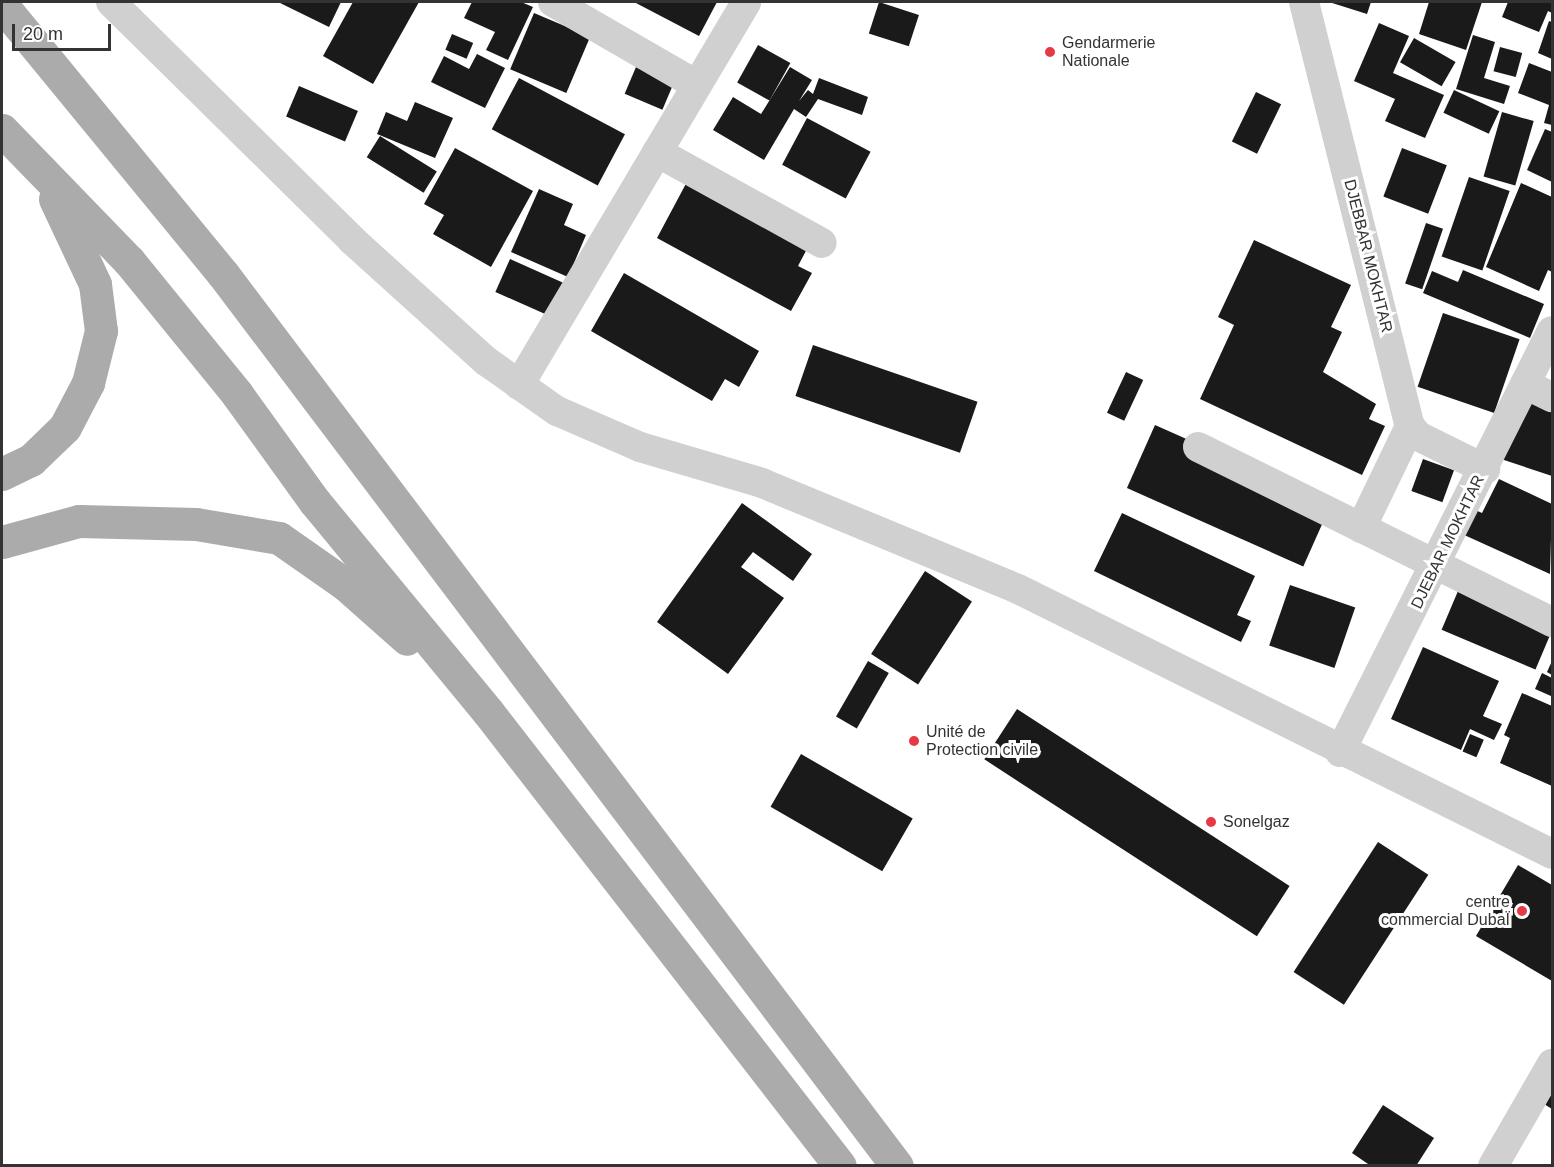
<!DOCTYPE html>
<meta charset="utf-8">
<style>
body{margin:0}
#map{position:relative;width:1554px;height:1167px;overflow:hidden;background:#fff;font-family:Arial,sans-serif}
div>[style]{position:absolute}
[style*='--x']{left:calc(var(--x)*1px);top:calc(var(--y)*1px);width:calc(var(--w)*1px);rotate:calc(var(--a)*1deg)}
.building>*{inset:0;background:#1a1a1a;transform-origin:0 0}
.street>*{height:30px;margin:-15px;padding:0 15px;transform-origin:15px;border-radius:15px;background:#d0d0d0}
.primary>*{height:33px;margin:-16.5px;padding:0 16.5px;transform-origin:16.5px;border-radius:16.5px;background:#ababab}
.dots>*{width:16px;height:16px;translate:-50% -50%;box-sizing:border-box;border:3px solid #fff;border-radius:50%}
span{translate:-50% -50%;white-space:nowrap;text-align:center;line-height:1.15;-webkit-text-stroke:6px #fff;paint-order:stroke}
.poi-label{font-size:16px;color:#333}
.left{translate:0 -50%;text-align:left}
.right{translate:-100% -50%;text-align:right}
.street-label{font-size:16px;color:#333}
.frame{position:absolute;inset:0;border:3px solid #333;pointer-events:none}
.scale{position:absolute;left:12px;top:24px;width:99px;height:27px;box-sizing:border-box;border:3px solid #333;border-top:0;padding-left:8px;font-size:18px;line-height:21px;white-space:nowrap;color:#333;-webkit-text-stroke:4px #fff;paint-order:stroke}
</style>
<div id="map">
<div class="building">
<div style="clip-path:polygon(278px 2px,341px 2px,329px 27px)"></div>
<div style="clip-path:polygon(353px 2px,419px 2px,373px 84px,323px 56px)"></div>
<div style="clip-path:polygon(472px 2px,521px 2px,533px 7px,508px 60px,486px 50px,495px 32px,464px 18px)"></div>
<div style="clip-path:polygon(634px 2px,717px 2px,699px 36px)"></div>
<div style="left:879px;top:2px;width:42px;height:33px;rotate:18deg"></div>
<div style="clip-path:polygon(1329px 2px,1371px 2px,1367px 14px)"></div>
<div style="clip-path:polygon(1429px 2px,1482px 2px,1466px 50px,1419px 34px)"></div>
<div style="clip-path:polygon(1508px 2px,1552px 2px,1552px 13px,1548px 11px,1539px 32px,1502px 17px)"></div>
<div style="left:534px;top:13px;width:61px;height:61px;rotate:23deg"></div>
<div style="clip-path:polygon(1549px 21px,1552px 22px,1552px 59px,1538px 53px)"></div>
<div style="clip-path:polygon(1379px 23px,1409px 36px,1393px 73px,1444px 95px,1425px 138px,1385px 121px,1395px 99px,1354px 81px)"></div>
<div style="left:452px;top:34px;width:23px;height:17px;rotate:23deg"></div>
<div style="clip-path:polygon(1473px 35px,1495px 42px,1484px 78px,1510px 86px,1504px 104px,1456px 89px)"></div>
<div style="left:1414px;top:38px;width:48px;height:28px;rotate:30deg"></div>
<div style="left:758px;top:45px;width:37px;height:43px;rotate:29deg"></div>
<div style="left:1500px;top:47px;width:23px;height:25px;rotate:15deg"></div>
<div style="clip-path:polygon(477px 54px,505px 68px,485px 108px,431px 82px,444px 56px,469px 69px)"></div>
<div style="clip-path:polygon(1529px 63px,1552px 72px,1552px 125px,1544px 123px,1549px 105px,1518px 93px)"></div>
<div style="left:636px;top:67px;width:41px;height:29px;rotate:23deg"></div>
<div style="clip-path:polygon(790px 67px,812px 80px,799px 101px,808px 90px,813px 94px,819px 78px,868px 97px,862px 115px,818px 99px,806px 117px,794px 109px,764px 160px,713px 130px,733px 97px,761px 114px)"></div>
<div style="left:519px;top:78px;width:120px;height:58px;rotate:28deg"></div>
<div style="left:299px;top:86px;width:64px;height:33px;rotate:23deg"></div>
<div style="left:1454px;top:90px;width:50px;height:25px;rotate:25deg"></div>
<div style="left:1256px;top:92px;width:28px;height:55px;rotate:26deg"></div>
<div style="clip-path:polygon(415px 102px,453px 118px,435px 158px,377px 134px,386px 112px,407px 121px)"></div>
<div style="left:1502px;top:112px;width:33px;height:67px;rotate:16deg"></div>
<div style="left:807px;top:118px;width:72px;height:53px;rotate:28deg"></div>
<div style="clip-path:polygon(1545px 129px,1552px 132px,1552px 182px,1527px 170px)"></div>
<div style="left:380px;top:136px;width:67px;height:25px;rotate:32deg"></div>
<div style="clip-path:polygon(455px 148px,533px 191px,491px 267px,433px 234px,444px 215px,424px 204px)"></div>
<div style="left:1402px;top:148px;width:48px;height:52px;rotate:21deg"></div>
<div style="left:1469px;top:177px;width:43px;height:84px;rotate:19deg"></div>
<div style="clip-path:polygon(689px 178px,808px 247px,798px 266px,812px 273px,791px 311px,657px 238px)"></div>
<div style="clip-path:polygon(1521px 183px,1552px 197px,1552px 272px,1548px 270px,1539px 291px,1486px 267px)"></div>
<div style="clip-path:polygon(539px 189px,573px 204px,564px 225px,586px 235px,568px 277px,511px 252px)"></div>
<div style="left:1426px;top:223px;width:18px;height:64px;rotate:19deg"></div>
<div style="clip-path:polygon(1254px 240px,1351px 285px,1331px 327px,1342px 332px,1323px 372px,1376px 404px,1369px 419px,1385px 426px,1362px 475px,1200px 399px,1234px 325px,1218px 317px)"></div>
<div style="left:510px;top:259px;width:60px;height:36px;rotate:24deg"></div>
<div style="clip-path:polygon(1463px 270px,1544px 304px,1530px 338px,1423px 293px,1432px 271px,1458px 282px)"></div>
<div style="clip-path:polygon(624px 273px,759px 351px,739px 387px,725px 379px,712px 401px,591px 331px)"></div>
<div style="left:1443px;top:313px;width:81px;height:78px;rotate:19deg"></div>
<div style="left:813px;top:345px;width:174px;height:54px;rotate:19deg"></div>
<div style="left:1126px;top:372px;width:19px;height:45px;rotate:25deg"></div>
<div style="clip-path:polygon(1526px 387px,1552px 395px,1552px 476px,1501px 459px)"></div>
<div style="left:1155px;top:425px;width:193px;height:69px;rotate:24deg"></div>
<div style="left:1423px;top:459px;width:33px;height:34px;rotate:20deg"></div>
<div style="clip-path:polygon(1499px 479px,1552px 504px,1550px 574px,1462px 534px,1473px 509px,1482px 513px)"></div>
<div style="clip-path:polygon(742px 503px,812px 554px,793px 581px,753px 552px,741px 567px,784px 598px,728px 674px,657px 622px)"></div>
<div style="clip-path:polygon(1122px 513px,1255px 576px,1237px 615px,1251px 621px,1241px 642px,1094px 571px)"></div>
<div style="left:925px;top:571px;width:56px;height:99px;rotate:33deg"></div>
<div style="left:1290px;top:585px;width:69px;height:64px;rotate:19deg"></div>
<div style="left:1458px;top:591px;width:102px;height:42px;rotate:23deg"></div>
<div style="clip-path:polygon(1423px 647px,1499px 681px,1483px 716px,1502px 724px,1494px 740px,1470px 729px,1461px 750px,1391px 719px)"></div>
<div style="left:868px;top:661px;width:24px;height:64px;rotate:30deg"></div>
<div style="clip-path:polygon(1552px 661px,1552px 675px,1547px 672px)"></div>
<div style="clip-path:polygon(1542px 673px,1552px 678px,1551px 696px,1535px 689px)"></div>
<div style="clip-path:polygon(1522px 693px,1552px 706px,1552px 786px,1500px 763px,1510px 738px,1504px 735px)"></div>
<div style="left:1017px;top:709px;width:325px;height:60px;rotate:33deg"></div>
<div style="left:1470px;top:734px;width:15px;height:19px;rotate:23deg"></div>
<div style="left:801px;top:754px;width:129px;height:61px;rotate:30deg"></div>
<div style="left:1378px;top:842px;width:60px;height:155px;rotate:33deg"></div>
<div style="clip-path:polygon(1518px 865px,1552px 885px,1552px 981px,1476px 936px)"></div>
<div style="clip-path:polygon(1552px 1088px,1552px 1109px,1544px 1104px)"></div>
<div style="clip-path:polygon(1383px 1105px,1434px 1138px,1416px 1166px,1371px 1166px,1352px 1153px)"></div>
</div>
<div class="street">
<div style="--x:111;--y:2;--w:339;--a:44.6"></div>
<div style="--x:352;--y:240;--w:181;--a:42.1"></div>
<div style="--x:486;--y:361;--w:87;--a:35.2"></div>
<div style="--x:557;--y:411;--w:90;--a:23.4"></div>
<div style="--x:640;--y:447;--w:127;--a:16.4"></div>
<div style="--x:762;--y:483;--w:277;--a:22.5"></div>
<div style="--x:1018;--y:589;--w:596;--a:26.39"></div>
<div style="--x:553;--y:2;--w:166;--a:30"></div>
<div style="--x:1304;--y:2;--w:437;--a:76"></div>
<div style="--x:1410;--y:426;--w:13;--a:51"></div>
<div style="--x:1418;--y:436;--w:75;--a:26.2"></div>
<div style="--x:657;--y:152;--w:188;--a:28.9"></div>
<div style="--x:1525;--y:384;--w:30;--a:26"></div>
<div style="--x:519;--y:385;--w:445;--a:-59.3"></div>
<div style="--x:1198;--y:447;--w:395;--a:26.3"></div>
<div style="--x:1361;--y:528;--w:113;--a:-64.3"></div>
<div style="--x:1340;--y:752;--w:471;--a:-63.3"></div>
<div style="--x:1493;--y:1166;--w:118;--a:-60"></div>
</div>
<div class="primary">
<div style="--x:2;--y:5;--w:348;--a:50.6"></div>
<div style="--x:223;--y:274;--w:1118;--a:52.93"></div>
<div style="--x:2;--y:130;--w:182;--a:45.9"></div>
<div style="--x:129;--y:261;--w:171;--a:50.9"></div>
<div style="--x:237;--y:394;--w:133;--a:54.2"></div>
<div style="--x:315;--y:502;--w:272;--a:50.5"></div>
<div style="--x:488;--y:712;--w:574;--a:52.21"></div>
<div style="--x:2;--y:474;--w:32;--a:-26"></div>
<div style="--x:31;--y:460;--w:47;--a:-44.1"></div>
<div style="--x:65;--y:427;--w:50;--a:-62.4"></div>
<div style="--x:88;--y:383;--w:54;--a:-76"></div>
<div style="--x:101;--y:331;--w:47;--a:-97.3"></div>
<div style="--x:95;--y:284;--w:94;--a:-115.2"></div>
<div style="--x:2;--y:542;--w:80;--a:-15.3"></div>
<div style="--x:79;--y:521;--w:117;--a:1.5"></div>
<div style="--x:196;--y:524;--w:84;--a:9.6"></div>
<div style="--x:279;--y:538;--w:82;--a:35"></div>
<div style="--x:346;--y:585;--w:81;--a:41.5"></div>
</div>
<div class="dots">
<div style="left:1050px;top:52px;background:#e63946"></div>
<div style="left:914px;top:741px;background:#e63946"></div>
<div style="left:1211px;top:822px;background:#e63946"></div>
<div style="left:1522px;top:911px;background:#e63946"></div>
</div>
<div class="poi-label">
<span class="left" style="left:1062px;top:52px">Gendarmerie<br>Nationale</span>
<span class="left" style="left:926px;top:741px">Unité de<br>Protection civile</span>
<span class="left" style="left:1223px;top:822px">Sonelgaz</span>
<span class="right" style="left:1510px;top:911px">centre<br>commercial DubaÏ</span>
</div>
<div class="street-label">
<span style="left:1368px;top:256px;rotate:76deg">DJEBBAR MOKHTAR</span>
<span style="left:1448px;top:542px;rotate:-64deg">DJEBAR MOKHTAR</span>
</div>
<div class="frame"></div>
<div class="scale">20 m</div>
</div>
